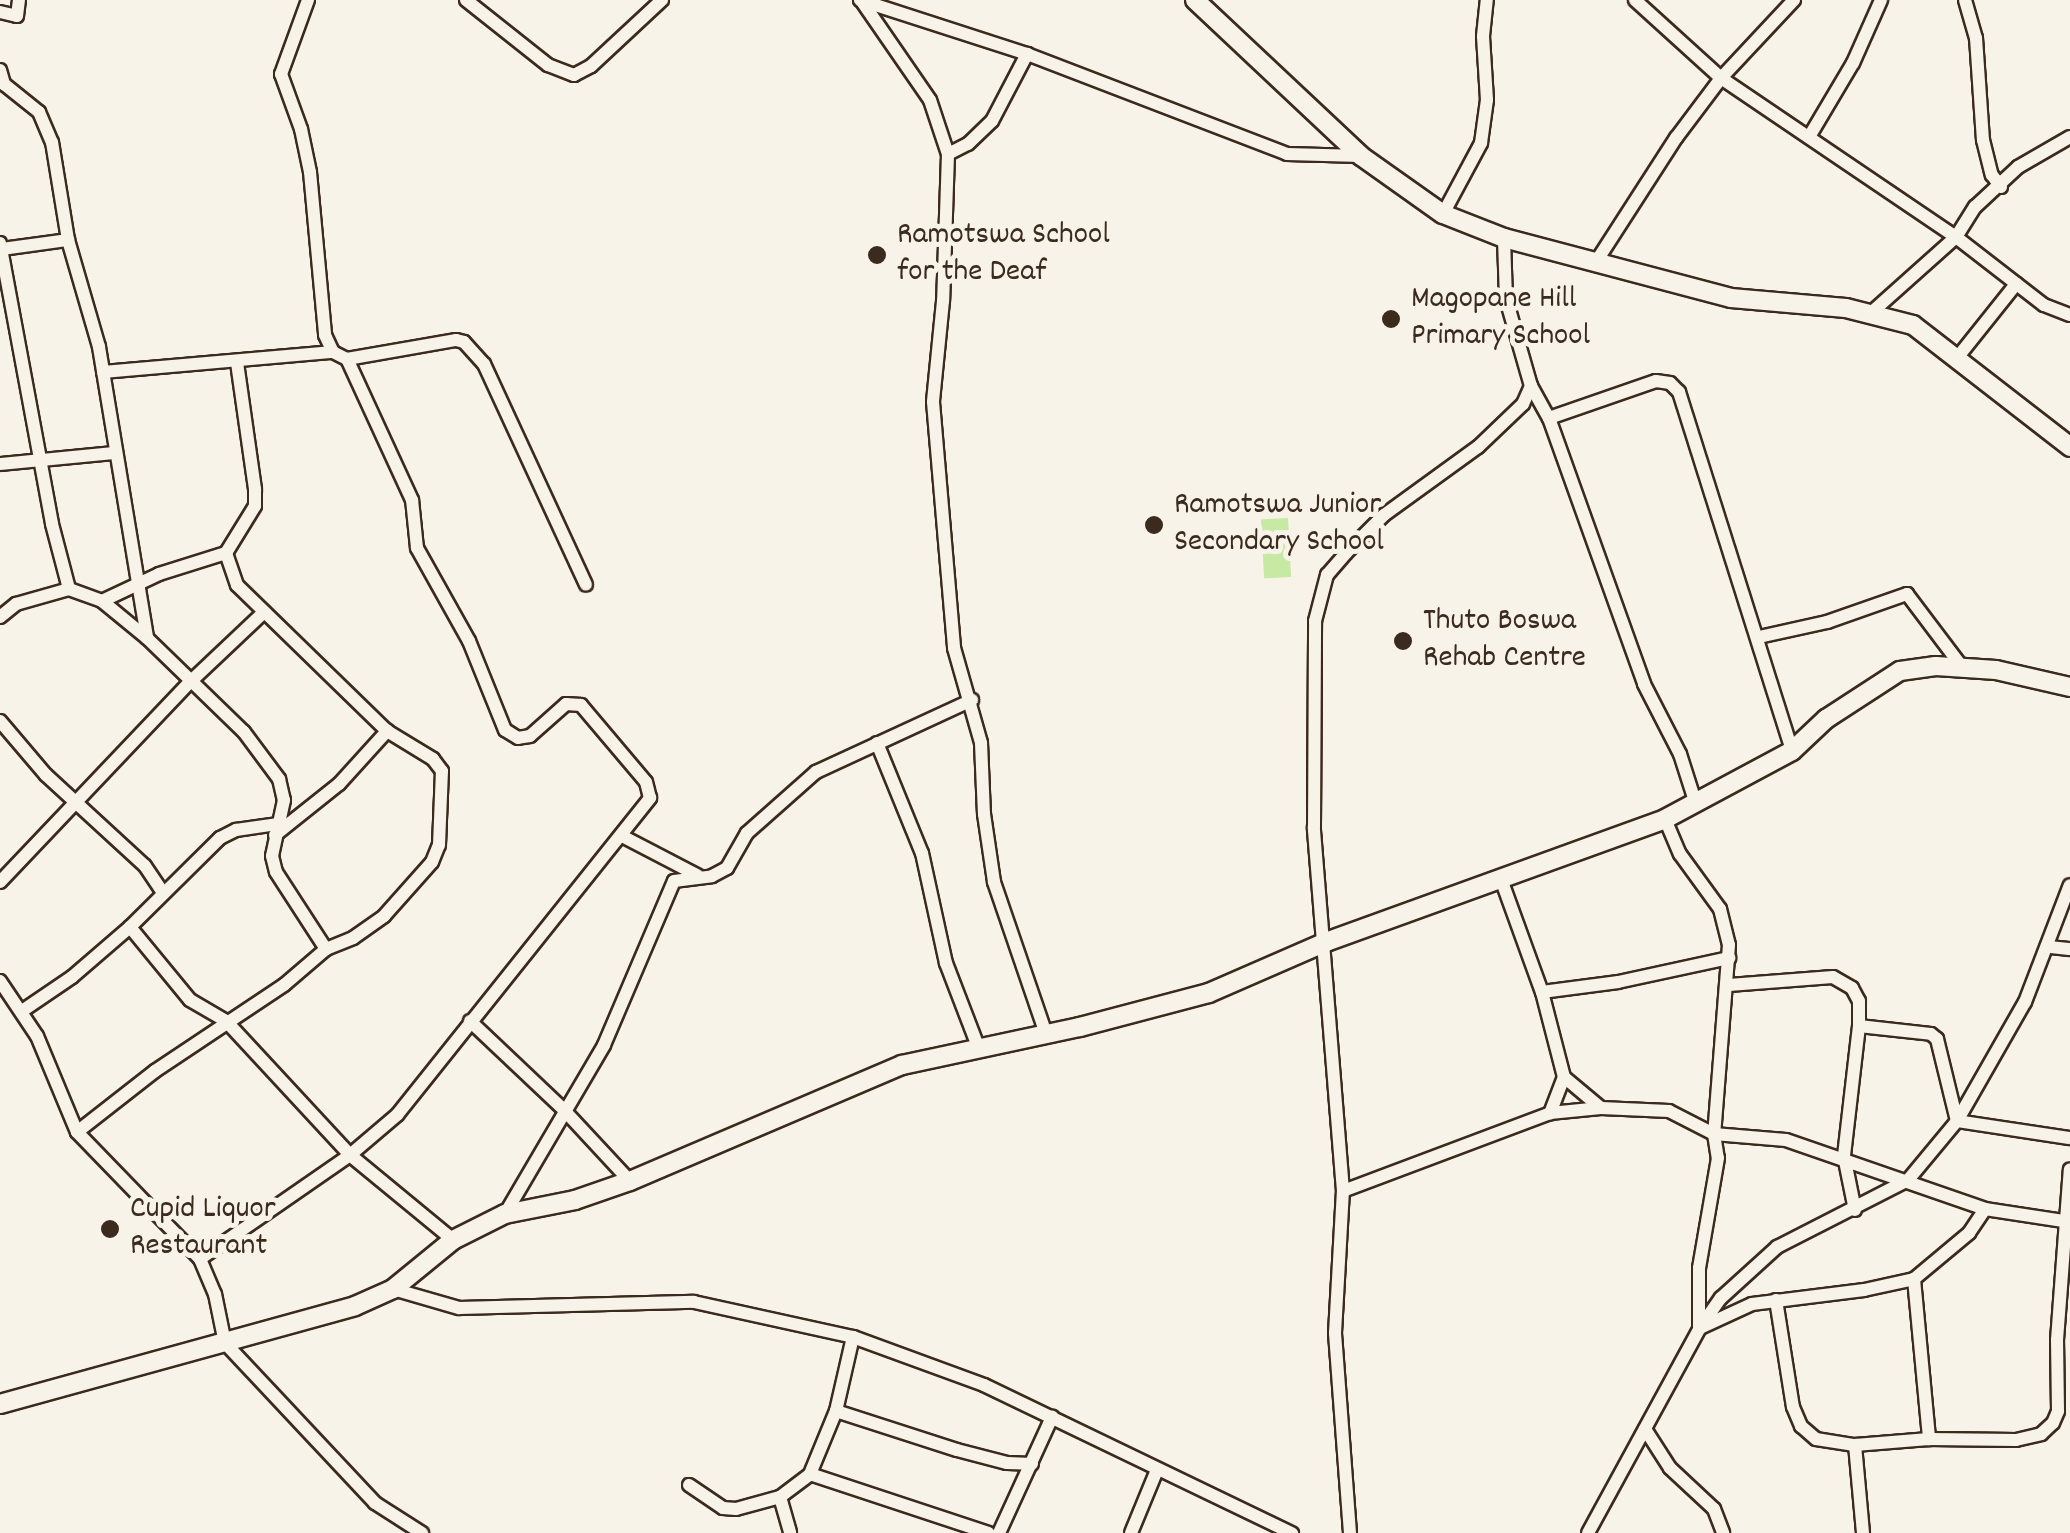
<!DOCTYPE html>
<style>
body{margin:0}
#map{position:relative;width:2070px;height:1533px;overflow:hidden;background:#f7f3e8;font-family:Dekko,sans-serif}
div>[style]{position:absolute}
[style*='--x']{left:calc(var(--x)*1px);top:calc(var(--y)*1px);width:calc(var(--w)*1px);rotate:calc(var(--a)*1deg)}
.green>*{inset:0;background:#c6eaa3;transform-origin:0 0}
.roads{filter:drop-shadow(2px 0 #3b2a1e) drop-shadow(-2px 0 #3b2a1e) drop-shadow(0 2px #3b2a1e) drop-shadow(0 -2px #3b2a1e)}
.street>*{height:12px;margin:-6px;padding:0 6px;transform-origin:6px;border-radius:6px;background:#f7f3e8}
.secondary>*{height:18px;margin:-9px;padding:0 9px;transform-origin:9px;border-radius:9px;background:#f7f3e8}
.dots>*{width:28px;height:28px;translate:-50% -50%;box-sizing:border-box;border:5px solid #f7f3e8;border-radius:50%}
span{translate:-50% -50%;white-space:nowrap;text-align:center;line-height:1.15;-webkit-text-stroke:10px #f7f3e8;paint-order:stroke}
.poi-label{font-size:32px;color:#3b2a1e}
.left{translate:0 -50%;text-align:left}
</style>
<div id="map">
<div class="green">
<div style="left:1288px;top:518px;width:59px;height:27px;rotate:87deg"></div>
</div>
<div class="roads">
<div class="street">
<div style="--x:308;--y:0;--w:79;--a:110"></div>
<div style="--x:281;--y:74;--w:59;--a:70"></div>
<div style="--x:301;--y:129;--w:44;--a:78.2"></div>
<div style="--x:310;--y:172;--w:164;--a:84.7"></div>
<div style="--x:325;--y:335;--w:19;--a:65"></div>
<div style="--x:466;--y:0;--w:105;--a:38.4"></div>
<div style="--x:548;--y:65;--w:28;--a:21"></div>
<div style="--x:574;--y:75;--w:19;--a:-28"></div>
<div style="--x:591;--y:66;--w:97;--a:-42.9"></div>
<div style="--x:860;--y:0;--w:176;--a:17.9"></div>
<div style="--x:1027;--y:54;--w:279;--a:21"></div>
<div style="--x:1287;--y:154;--w:74;--a:1.5"></div>
<div style="--x:861;--y:0;--w:121;--a:55.4"></div>
<div style="--x:930;--y:100;--w:57;--a:71.6"></div>
<div style="--x:948;--y:154;--w:147;--a:91.9"></div>
<div style="--x:943;--y:301;--w:101;--a:95.7"></div>
<div style="--x:933;--y:402;--w:247;--a:85.1"></div>
<div style="--x:954;--y:648;--w:99;--a:74.1"></div>
<div style="--x:981;--y:743;--w:71;--a:87.6"></div>
<div style="--x:984;--y:814;--w:69;--a:81.6"></div>
<div style="--x:994;--y:882;--w:161;--a:71.1"></div>
<div style="--x:1635;--y:0;--w:116;--a:42.2"></div>
<div style="--x:1721;--y:78;--w:284;--a:34.1"></div>
<div style="--x:1956;--y:237;--w:111;--a:37.7"></div>
<div style="--x:2044;--y:305;--w:28;--a:21"></div>
<div style="--x:1965;--y:0;--w:40;--a:74"></div>
<div style="--x:1976;--y:38;--w:102;--a:86.1"></div>
<div style="--x:1983;--y:140;--w:36;--a:76"></div>
<div style="--x:1992;--y:175;--w:15;--a:53"></div>
<div style="--x:0;--y:12;--w:17;--a:13"></div>
<div style="--x:17;--y:16;--w:16;--a:-83"></div>
<div style="--x:0;--y:70;--w:15;--a:74"></div>
<div style="--x:4;--y:84;--w:45;--a:38.7"></div>
<div style="--x:39;--y:112;--w:33;--a:67"></div>
<div style="--x:52;--y:142;--w:99;--a:80.7"></div>
<div style="--x:68;--y:240;--w:111;--a:73.8"></div>
<div style="--x:99;--y:347;--w:295;--a:80.6"></div>
<div style="--x:147;--y:638;--w:135;--a:44.1"></div>
<div style="--x:244;--y:732;--w:59;--a:53.3"></div>
<div style="--x:279;--y:779;--w:22;--a:77"></div>
<div style="--x:284;--y:800;--w:57;--a:102.1"></div>
<div style="--x:272;--y:856;--w:16;--a:76"></div>
<div style="--x:276;--y:872;--w:92;--a:57"></div>
<div style="--x:1809;--y:137;--w:86;--a:-59.3"></div>
<div style="--x:1853;--y:63;--w:69;--a:-66"></div>
<div style="--x:948;--y:154;--w:22;--a:-27"></div>
<div style="--x:968;--y:144;--w:33;--a:-44"></div>
<div style="--x:992;--y:121;--w:76;--a:-62.4"></div>
<div style="--x:1443;--y:214;--w:81;--a:-61.8"></div>
<div style="--x:1481;--y:143;--w:43;--a:-82.1"></div>
<div style="--x:1487;--y:100;--w:64;--a:-93.6"></div>
<div style="--x:1483;--y:36;--w:36;--a:-84"></div>
<div style="--x:0;--y:243;--w:286;--a:79.5"></div>
<div style="--x:52;--y:524;--w:67;--a:75.3"></div>
<div style="--x:2;--y:249;--w:67;--a:-7.8"></div>
<div style="--x:1596;--y:262;--w:148;--a:-57.2"></div>
<div style="--x:1676;--y:138;--w:75;--a:-53.1"></div>
<div style="--x:1721;--y:78;--w:107;--a:-46.9"></div>
<div style="--x:1872;--y:312;--w:113;--a:-41.8"></div>
<div style="--x:1956;--y:237;--w:36;--a:-58"></div>
<div style="--x:1975;--y:207;--w:59;--a:-42.9"></div>
<div style="--x:2018;--y:167;--w:60;--a:-30"></div>
<div style="--x:1957;--y:358;--w:95;--a:-51.4"></div>
<div style="--x:103;--y:372;--w:231;--a:-5"></div>
<div style="--x:333;--y:352;--w:16;--a:27"></div>
<div style="--x:347;--y:359;--w:111;--a:-9.9"></div>
<div style="--x:456;--y:340;--w:8;--a:14"></div>
<div style="--x:464;--y:342;--w:30;--a:48"></div>
<div style="--x:484;--y:364;--w:243;--a:65.2"></div>
<div style="--x:1531;--y:386;--w:37;--a:61"></div>
<div style="--x:1549;--y:418;--w:282;--a:70.3"></div>
<div style="--x:1644;--y:684;--w:79;--a:62.8"></div>
<div style="--x:1680;--y:754;--w:52;--a:72.3"></div>
<div style="--x:1549;--y:418;--w:113;--a:-19.1"></div>
<div style="--x:1656;--y:381;--w:14;--a:8"></div>
<div style="--x:1670;--y:383;--w:13;--a:45"></div>
<div style="--x:1679;--y:392;--w:376;--a:72.5"></div>
<div style="--x:0;--y:464;--w:116;--a:-5.5"></div>
<div style="--x:102;--y:601;--w:58;--a:39.4"></div>
<div style="--x:0;--y:617;--w:21;--a:-39"></div>
<div style="--x:16;--y:604;--w:55;--a:-15.8"></div>
<div style="--x:69;--y:589;--w:35;--a:20"></div>
<div style="--x:102;--y:601;--w:63;--a:-25.3"></div>
<div style="--x:159;--y:574;--w:70;--a:-17.4"></div>
<div style="--x:1759;--y:637;--w:70;--a:-12.4"></div>
<div style="--x:1827;--y:622;--w:85;--a:-19.3"></div>
<div style="--x:1907;--y:594;--w:91;--a:53"></div>
<div style="--x:0;--y:721;--w:71;--a:49.6"></div>
<div style="--x:46;--y:775;--w:134;--a:42.6"></div>
<div style="--x:145;--y:866;--w:30;--a:56"></div>
<div style="--x:877;--y:743;--w:119;--a:67.8"></div>
<div style="--x:922;--y:853;--w:113;--a:77.7"></div>
<div style="--x:946;--y:963;--w:92;--a:69"></div>
<div style="--x:1665;--y:819;--w:38;--a:67"></div>
<div style="--x:1680;--y:854;--w:68;--a:54"></div>
<div style="--x:1720;--y:909;--w:37;--a:76"></div>
<div style="--x:1729;--y:945;--w:190;--a:94.5"></div>
<div style="--x:1714;--y:1134;--w:24;--a:81"></div>
<div style="--x:1718;--y:1158;--w:112;--a:99.8"></div>
<div style="--x:1699;--y:1268;--w:58;--a:90"></div>
<div style="--x:275;--y:835;--w:82;--a:-38.6"></div>
<div style="--x:339;--y:784;--w:72;--a:-47.8"></div>
<div style="--x:622;--y:836;--w:85;--a:27.5"></div>
<div style="--x:1501;--y:879;--w:120;--a:70.1"></div>
<div style="--x:1542;--y:992;--w:88;--a:75.5"></div>
<div style="--x:1564;--y:1077;--w:39;--a:111"></div>
<div style="--x:0;--y:882;--w:276;--a:-46.5"></div>
<div style="--x:190;--y:682;--w:102;--a:-43.4"></div>
<div style="--x:130;--y:927;--w:94;--a:50.6"></div>
<div style="--x:190;--y:1000;--w:42;--a:30.3"></div>
<div style="--x:226;--y:1021;--w:183;--a:47.2"></div>
<div style="--x:350;--y:1155;--w:134;--a:39.5"></div>
<div style="--x:2050;--y:947;--w:20;--a:6"></div>
<div style="--x:0;--y:981;--w:66;--a:56.1"></div>
<div style="--x:37;--y:1036;--w:104;--a:67.4"></div>
<div style="--x:77;--y:1132;--w:177;--a:45.9"></div>
<div style="--x:200;--y:1259;--w:38;--a:67"></div>
<div style="--x:215;--y:1294;--w:50;--a:78.5"></div>
<div style="--x:225;--y:1343;--w:219;--a:46.8"></div>
<div style="--x:375;--y:1503;--w:56;--a:32.6"></div>
<div style="--x:1729;--y:985;--w:104;--a:-4.4"></div>
<div style="--x:1833;--y:977;--w:22;--a:30"></div>
<div style="--x:1852;--y:988;--w:15;--a:62"></div>
<div style="--x:1859;--y:1001;--w:25;--a:90"></div>
<div style="--x:1859;--y:1026;--w:131;--a:96.6"></div>
<div style="--x:1844;--y:1156;--w:55;--a:78.5"></div>
<div style="--x:1542;--y:992;--w:77;--a:-7.5"></div>
<div style="--x:1618;--y:982;--w:114;--a:-12.2"></div>
<div style="--x:22;--y:1011;--w:60;--a:-34.2"></div>
<div style="--x:72;--y:977;--w:77;--a:-40.8"></div>
<div style="--x:130;--y:927;--w:127;--a:-44.7"></div>
<div style="--x:220;--y:838;--w:18;--a:-27"></div>
<div style="--x:236;--y:830;--w:41;--a:-8.3"></div>
<div style="--x:470;--y:1021;--w:129;--a:43.4"></div>
<div style="--x:564;--y:1110;--w:97;--a:47.1"></div>
<div style="--x:1859;--y:1026;--w:72;--a:6.3"></div>
<div style="--x:1931;--y:1034;--w:8;--a:40"></div>
<div style="--x:1937;--y:1039;--w:84;--a:76.3"></div>
<div style="--x:1957;--y:1121;--w:114;--a:8.6"></div>
<div style="--x:1564;--y:1077;--w:48;--a:40"></div>
<div style="--x:77;--y:1132;--w:99;--a:-38"></div>
<div style="--x:155;--y:1071;--w:155;--a:-33.7"></div>
<div style="--x:284;--y:985;--w:55;--a:-40.6"></div>
<div style="--x:326;--y:949;--w:29;--a:-22"></div>
<div style="--x:353;--y:938;--w:38;--a:-35"></div>
<div style="--x:384;--y:916;--w:72;--a:-48.4"></div>
<div style="--x:432;--y:862;--w:18;--a:-68"></div>
<div style="--x:439;--y:845;--w:74;--a:-87.7"></div>
<div style="--x:442;--y:771;--w:15;--a:-127"></div>
<div style="--x:433;--y:759;--w:54;--a:-148.7"></div>
<div style="--x:387;--y:731;--w:209;--a:-135.8"></div>
<div style="--x:237;--y:585;--w:34;--a:-109"></div>
<div style="--x:226;--y:553;--w:55;--a:-58.3"></div>
<div style="--x:255;--y:506;--w:17;--a:-90"></div>
<div style="--x:255;--y:489;--w:127;--a:-98.1"></div>
<div style="--x:1343;--y:1191;--w:221;--a:-20.6"></div>
<div style="--x:1550;--y:1113;--w:51;--a:-5.6"></div>
<div style="--x:1601;--y:1108;--w:68;--a:2.5"></div>
<div style="--x:1669;--y:1111;--w:51;--a:27.1"></div>
<div style="--x:1714;--y:1134;--w:72;--a:4.8"></div>
<div style="--x:1786;--y:1140;--w:211;--a:19.1"></div>
<div style="--x:1985;--y:1209;--w:86;--a:8.7"></div>
<div style="--x:505;--y:1214;--w:196;--a:-59.6"></div>
<div style="--x:604;--y:1045;--w:178;--a:-66.9"></div>
<div style="--x:674;--y:881;--w:38;--a:-7"></div>
<div style="--x:712;--y:876;--w:17;--a:-28"></div>
<div style="--x:727;--y:868;--w:40;--a:-60.3"></div>
<div style="--x:747;--y:833;--w:92;--a:-41.5"></div>
<div style="--x:816;--y:772;--w:172;--a:-24.8"></div>
<div style="--x:200;--y:1259;--w:183;--a:-34.7"></div>
<div style="--x:350;--y:1155;--w:62;--a:-40.4"></div>
<div style="--x:397;--y:1115;--w:406;--a:-51.4"></div>
<div style="--x:650;--y:798;--w:16;--a:-104"></div>
<div style="--x:646;--y:782;--w:101;--a:-130.2"></div>
<div style="--x:581;--y:705;--w:15;--a:-176"></div>
<div style="--x:566;--y:704;--w:48;--a:138.4"></div>
<div style="--x:530;--y:736;--w:12;--a:171"></div>
<div style="--x:518;--y:738;--w:15;--a:-148"></div>
<div style="--x:505;--y:730;--w:96;--a:-112"></div>
<div style="--x:469;--y:641;--w:107;--a:-119.2"></div>
<div style="--x:417;--y:548;--w:48;--a:-95.9"></div>
<div style="--x:412;--y:500;--w:155;--a:-114.7"></div>
<div style="--x:1914;--y:1279;--w:161;--a:84.6"></div>
<div style="--x:393;--y:1289;--w:69;--a:16.1"></div>
<div style="--x:459;--y:1308;--w:235;--a:-1.5"></div>
<div style="--x:694;--y:1302;--w:163;--a:12.4"></div>
<div style="--x:853;--y:1337;--w:140;--a:20.1"></div>
<div style="--x:984;--y:1385;--w:342;--a:25.7"></div>
<div style="--x:1776;--y:1300;--w:108;--a:81"></div>
<div style="--x:1793;--y:1407;--w:21;--a:67"></div>
<div style="--x:1801;--y:1426;--w:20;--a:41"></div>
<div style="--x:1816;--y:1439;--w:39;--a:9"></div>
<div style="--x:1855;--y:1445;--w:74;--a:-4.6"></div>
<div style="--x:1929;--y:1439;--w:87;--a:0.7"></div>
<div style="--x:2016;--y:1440;--w:26;--a:-13"></div>
<div style="--x:2041;--y:1434;--w:16;--a:-43"></div>
<div style="--x:2053;--y:1423;--w:13;--a:-67"></div>
<div style="--x:2058;--y:1411;--w:71;--a:-90.8"></div>
<div style="--x:2057;--y:1340;--w:171;--a:-85.7"></div>
<div style="--x:1702;--y:1327;--w:55;--a:-24.7"></div>
<div style="--x:1752;--y:1304;--w:113;--a:-7.1"></div>
<div style="--x:1864;--y:1290;--w:51;--a:-12.4"></div>
<div style="--x:1914;--y:1279;--w:72;--a:-39.9"></div>
<div style="--x:1969;--y:1233;--w:29;--a:-56"></div>
<div style="--x:836;--y:1411;--w:127;--a:17.9"></div>
<div style="--x:957;--y:1450;--w:52;--a:14.6"></div>
<div style="--x:1007;--y:1463;--w:25;--a:2"></div>
<div style="--x:1645;--y:1429;--w:46;--a:57.3"></div>
<div style="--x:1670;--y:1468;--w:60;--a:43"></div>
<div style="--x:1714;--y:1509;--w:26;--a:69"></div>
<div style="--x:1855;--y:1445;--w:88;--a:84.8"></div>
<div style="--x:810;--y:1474;--w:188;--a:18.3"></div>
<div style="--x:689;--y:1485;--w:41;--a:34.1"></div>
<div style="--x:723;--y:1508;--w:13;--a:4"></div>
<div style="--x:736;--y:1509;--w:46;--a:-15.3"></div>
<div style="--x:780;--y:1497;--w:38;--a:-37"></div>
<div style="--x:810;--y:1474;--w:68;--a:-67.6"></div>
<div style="--x:836;--y:1411;--w:76;--a:-77.1"></div>
<div style="--x:780;--y:1497;--w:37;--a:74"></div>
<div style="--x:999;--y:1533;--w:128;--a:-65.4"></div>
<div style="--x:1131;--y:1533;--w:68;--a:-67.6"></div>
<div style="--x:1350;--y:1533;--w:201;--a:-94.3"></div>
<div style="--x:1335;--y:1333;--w:142;--a:-86.8"></div>
<div style="--x:1343;--y:1191;--w:365;--a:-94.6"></div>
<div style="--x:1314;--y:827;--w:206;--a:-89.7"></div>
<div style="--x:1315;--y:621;--w:48;--a:-75.4"></div>
<div style="--x:1327;--y:575;--w:29;--a:-49"></div>
<div style="--x:1346;--y:553;--w:54;--a:-45"></div>
<div style="--x:1384;--y:515;--w:116;--a:-35.9"></div>
<div style="--x:1478;--y:447;--w:62;--a:-43.7"></div>
<div style="--x:1523;--y:404;--w:20;--a:-66"></div>
<div style="--x:1531;--y:386;--w:91;--a:-106"></div>
<div style="--x:1506;--y:299;--w:61;--a:-91.9"></div>
<div style="--x:1588;--y:1533;--w:232;--a:-61.4"></div>
<div style="--x:1699;--y:1329;--w:38;--a:-55"></div>
<div style="--x:1721;--y:1298;--w:76;--a:-42.3"></div>
<div style="--x:1777;--y:1247;--w:147;--a:-27.1"></div>
<div style="--x:1908;--y:1180;--w:77;--a:-50.3"></div>
<div style="--x:1957;--y:1121;--w:137;--a:-60.3"></div>
<div style="--x:2025;--y:1002;--w:125;--a:-69"></div>
</div>
<div class="secondary">
<div style="--x:1195;--y:0;--w:228;--a:43.2"></div>
<div style="--x:1361;--y:156;--w:100;--a:35.3"></div>
<div style="--x:1443;--y:214;--w:66;--a:21.5"></div>
<div style="--x:1504;--y:238;--w:235;--a:14.8"></div>
<div style="--x:1731;--y:298;--w:115;--a:5"></div>
<div style="--x:1846;--y:308;--w:69;--a:14.2"></div>
<div style="--x:1913;--y:325;--w:199;--a:37.8"></div>
<div style="--x:0;--y:1404;--w:368;--a:-15.4"></div>
<div style="--x:355;--y:1306;--w:42;--a:-24.1"></div>
<div style="--x:393;--y:1289;--w:77;--a:-39.2"></div>
<div style="--x:453;--y:1240;--w:58;--a:-26.6"></div>
<div style="--x:505;--y:1214;--w:71;--a:-11.3"></div>
<div style="--x:575;--y:1200;--w:58;--a:-19.1"></div>
<div style="--x:630;--y:1181;--w:296;--a:-23.1"></div>
<div style="--x:902;--y:1065;--w:182;--a:-12.1"></div>
<div style="--x:1080;--y:1027;--w:133;--a:-14.8"></div>
<div style="--x:1209;--y:993;--w:128;--a:-23.6"></div>
<div style="--x:1326;--y:942;--w:361;--a:-19.9"></div>
<div style="--x:1665;--y:819;--w:144;--a:-28.2"></div>
<div style="--x:1792;--y:751;--w:47;--a:-43.3"></div>
<div style="--x:1826;--y:719;--w:88;--a:-33"></div>
<div style="--x:1900;--y:671;--w:36;--a:-8"></div>
<div style="--x:1936;--y:666;--w:60;--a:3.8"></div>
<div style="--x:1996;--y:670;--w:76;--a:12.9"></div>
</div>
</div>
<div class="dots">
<div style="left:877px;top:255px;background:#3b2a1e"></div>
<div style="left:1391px;top:319px;background:#3b2a1e"></div>
<div style="left:1154px;top:525px;background:#3b2a1e"></div>
<div style="left:1403px;top:641px;background:#3b2a1e"></div>
<div style="left:110px;top:1229px;background:#3b2a1e"></div>
</div>
<div class="poi-label">
<span class="left" style="left:897px;top:255px">Ramotswa School<br>for the Deaf</span>
<span class="left" style="left:1411px;top:319px">Magopane Hill<br>Primary School</span>
<span class="left" style="left:1174px;top:525px">Ramotswa Junior<br>Secondary School</span>
<span class="left" style="left:1423px;top:641px">Thuto Boswa<br>Rehab Centre</span>
<span class="left" style="left:130px;top:1229px">Cupid Liquor<br>Restaurant</span>
</div>
</div>
